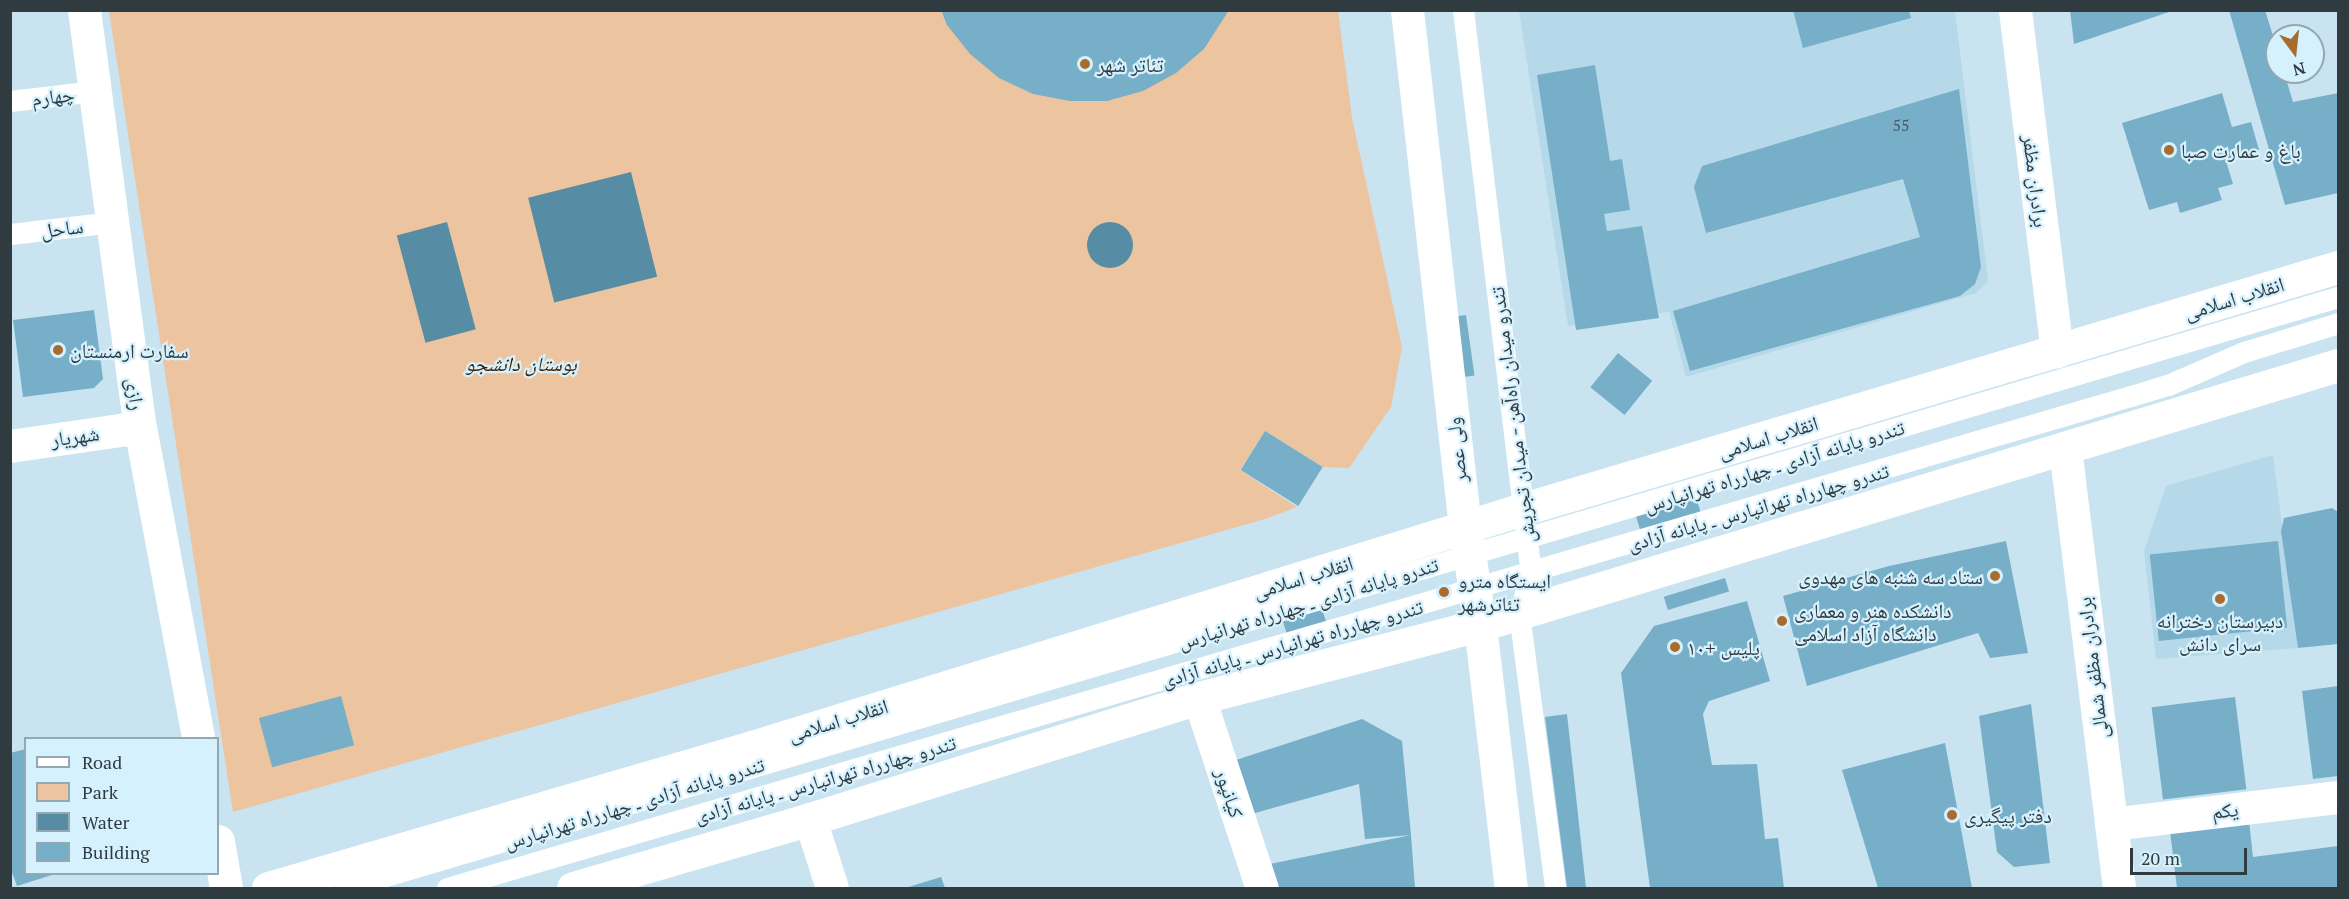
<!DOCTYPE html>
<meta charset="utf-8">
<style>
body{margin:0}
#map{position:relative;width:2349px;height:899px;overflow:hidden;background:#c9e4f0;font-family:"PT Serif","Noto Naskh Arabic",serif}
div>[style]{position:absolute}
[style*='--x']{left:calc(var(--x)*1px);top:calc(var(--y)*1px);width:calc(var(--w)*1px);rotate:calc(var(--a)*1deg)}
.built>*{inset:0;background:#b6d9e9}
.green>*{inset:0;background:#ecc49f}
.water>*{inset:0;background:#568da5;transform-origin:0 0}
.round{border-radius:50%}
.building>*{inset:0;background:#77afc8;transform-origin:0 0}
.lane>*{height:21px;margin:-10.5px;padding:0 10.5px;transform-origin:10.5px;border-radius:10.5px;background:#fff}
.street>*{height:33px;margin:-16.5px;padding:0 16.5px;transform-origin:16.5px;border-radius:16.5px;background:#fff}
.secondary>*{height:33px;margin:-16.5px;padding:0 16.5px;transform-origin:16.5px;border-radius:16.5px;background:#fff}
.primary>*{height:33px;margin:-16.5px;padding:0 16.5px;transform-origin:16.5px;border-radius:16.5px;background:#fff}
.dots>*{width:16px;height:16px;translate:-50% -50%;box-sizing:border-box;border:3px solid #d6f1fe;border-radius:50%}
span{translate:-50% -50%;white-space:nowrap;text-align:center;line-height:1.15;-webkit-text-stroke:4.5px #d6f1fe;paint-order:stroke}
.number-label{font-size:16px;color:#425862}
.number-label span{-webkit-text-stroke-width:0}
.poi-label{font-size:20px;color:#303b40}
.left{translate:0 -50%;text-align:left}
.right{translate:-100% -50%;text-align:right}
.street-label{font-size:20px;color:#303b40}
.park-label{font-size:20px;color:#3f2406;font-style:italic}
.frame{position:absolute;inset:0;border:12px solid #303b40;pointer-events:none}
.legend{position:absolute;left:24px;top:737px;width:195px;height:138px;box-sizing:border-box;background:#d6f1fe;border:2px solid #94a8b2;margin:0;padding:8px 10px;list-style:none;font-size:18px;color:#303b40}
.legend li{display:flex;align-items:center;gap:12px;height:30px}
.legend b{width:30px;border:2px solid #94a8b2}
.north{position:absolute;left:2265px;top:24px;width:60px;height:60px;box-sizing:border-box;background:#d6f1fe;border:2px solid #94a8b2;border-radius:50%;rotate:165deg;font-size:16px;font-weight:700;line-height:24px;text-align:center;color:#303b40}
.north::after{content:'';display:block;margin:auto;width:21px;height:27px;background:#a86c2e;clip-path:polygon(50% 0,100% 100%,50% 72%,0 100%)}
.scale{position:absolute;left:2130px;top:848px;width:117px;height:27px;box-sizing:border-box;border:3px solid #303b40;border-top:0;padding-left:8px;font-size:18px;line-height:21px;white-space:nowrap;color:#303b40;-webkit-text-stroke:4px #d6f1fe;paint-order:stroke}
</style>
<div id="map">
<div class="built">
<div style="clip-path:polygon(1519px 11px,1955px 11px,1988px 281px,1976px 293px,1686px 377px,1669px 312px,1568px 326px)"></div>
<div style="clip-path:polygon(2273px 455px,2298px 648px,2156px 659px,2144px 551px,2166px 486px)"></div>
</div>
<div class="green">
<div style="clip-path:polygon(109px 11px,1338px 11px,1352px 118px,1402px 347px,1391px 407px,1349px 468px,1323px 467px,1265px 431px,1240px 470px,1297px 507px,1265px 519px,233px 812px)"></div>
</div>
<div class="water">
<div style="left:631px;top:172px;width:108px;height:106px;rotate:76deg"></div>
<div class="round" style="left:1087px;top:222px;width:46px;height:46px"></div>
<div style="left:447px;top:222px;width:111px;height:52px;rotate:75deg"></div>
</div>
<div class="building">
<div style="clip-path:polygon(941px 10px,1229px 10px,1204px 49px,1176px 73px,1143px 91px,1107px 101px,1070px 101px,1033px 94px,999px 78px,970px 54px,947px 25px)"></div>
<div style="clip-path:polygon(1793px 10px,1909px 10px,1911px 18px,1803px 48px)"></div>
<div style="clip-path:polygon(2070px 10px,2172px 10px,2172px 11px,2074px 44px)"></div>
<div style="clip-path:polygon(2229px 10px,2265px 10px,2277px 49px,2277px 72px,2284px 72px,2293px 102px,2338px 93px,2338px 193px,2285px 205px)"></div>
<div style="clip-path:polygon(1595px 65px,1610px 161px,1622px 159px,1630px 210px,1604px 214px,1607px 231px,1642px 226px,1659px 318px,1576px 330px,1537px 75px)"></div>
<div style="clip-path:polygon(1959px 89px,1981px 267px,1975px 284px,1960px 296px,1690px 371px,1673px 311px,1920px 237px,1903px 179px,1706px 233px,1694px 187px,1702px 166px)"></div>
<div style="clip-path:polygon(2222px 93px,2232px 127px,2251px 122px,2259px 150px,2226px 161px,2233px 184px,2218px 188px,2222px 200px,2180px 213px,2177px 202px,2149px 210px,2122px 123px)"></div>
<div style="clip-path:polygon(94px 310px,103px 379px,94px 388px,23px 397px,13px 320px)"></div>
<div style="left:1466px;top:315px;width:61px;height:20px;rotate:82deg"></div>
<div style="left:1618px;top:353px;width:44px;height:44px;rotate:39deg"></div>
<div style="left:1265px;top:431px;width:68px;height:46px;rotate:32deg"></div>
<div style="left:1695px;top:494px;width:24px;height:63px;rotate:73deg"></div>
<div style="clip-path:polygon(2332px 508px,2338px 512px,2338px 644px,2298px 648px,2281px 531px,2284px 518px)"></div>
<div style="clip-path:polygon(2006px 541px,2028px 653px,1990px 658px,1978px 633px,1807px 686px,1783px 596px,1889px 566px)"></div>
<div style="left:2278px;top:541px;width:87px;height:129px;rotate:84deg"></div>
<div style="left:1725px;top:578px;width:14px;height:64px;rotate:73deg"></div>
<div style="clip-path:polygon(1747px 601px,1770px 681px,1709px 701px,1703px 714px,1712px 765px,1757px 764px,1765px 839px,1778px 838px,1784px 888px,1650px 888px,1621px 673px,1654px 626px)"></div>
<div style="left:1320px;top:603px;width:23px;height:41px;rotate:72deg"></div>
<div style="clip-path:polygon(2338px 686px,2338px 776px,2313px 779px,2302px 691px)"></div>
<div style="left:341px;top:696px;width:51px;height:85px;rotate:75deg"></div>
<div style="left:2235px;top:697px;width:93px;height:84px;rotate:83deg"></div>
<div style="clip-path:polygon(2031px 704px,2050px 863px,2014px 867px,1997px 852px,1979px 716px)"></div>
<div style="clip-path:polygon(1567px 714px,1586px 888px,1567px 888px,1545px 717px)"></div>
<div style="clip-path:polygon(1362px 719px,1402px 741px,1411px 835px,1415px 888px,1272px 888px,1265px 865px,1411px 835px,1365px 839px,1359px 784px,1248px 815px,1233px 761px)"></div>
<div style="clip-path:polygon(1945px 743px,1972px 888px,1878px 888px,1842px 770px)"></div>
<div style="clip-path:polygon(26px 749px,26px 874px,55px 874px,17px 886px,10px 867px,10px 753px)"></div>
<div style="clip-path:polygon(2249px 821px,2253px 857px,2338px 846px,2338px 888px,2177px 888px,2170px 831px)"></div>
<div style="clip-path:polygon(941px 877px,945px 888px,905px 888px)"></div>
</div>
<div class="lane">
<div style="--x:1463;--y:10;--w:568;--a:83.13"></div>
<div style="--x:1531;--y:574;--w:41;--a:107.1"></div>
<div style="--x:1519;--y:613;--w:277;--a:82.5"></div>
<div style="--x:10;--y:101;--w:86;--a:-6.7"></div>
<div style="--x:10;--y:234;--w:104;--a:-6.6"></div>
<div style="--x:345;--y:888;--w:2079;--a:-16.52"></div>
<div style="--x:447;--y:888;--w:1754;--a:-16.29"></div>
<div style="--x:2131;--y:396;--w:39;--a:-17"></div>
<div style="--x:2168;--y:385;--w:83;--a:-23.5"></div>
<div style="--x:2244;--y:352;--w:98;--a:-17.1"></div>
</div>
<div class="street">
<div style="--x:10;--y:446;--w:131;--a:-8.3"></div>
<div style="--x:2065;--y:448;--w:443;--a:83"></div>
<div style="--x:1199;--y:698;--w:200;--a:71.7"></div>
<div style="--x:810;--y:819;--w:72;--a:72.3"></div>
<div style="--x:2111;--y:824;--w:229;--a:-6.8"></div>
</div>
<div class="secondary">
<div style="--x:84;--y:10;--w:421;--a:82.4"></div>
<div style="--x:140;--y:427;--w:316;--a:79.4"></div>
<div style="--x:2015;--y:10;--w:344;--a:83"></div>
<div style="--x:218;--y:841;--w:48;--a:80.3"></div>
</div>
<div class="primary">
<div style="--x:1407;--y:10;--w:520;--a:83.6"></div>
<div style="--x:1465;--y:527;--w:99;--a:81.3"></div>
<div style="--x:1480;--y:625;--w:265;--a:83.3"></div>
<div style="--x:268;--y:888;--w:504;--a:-16.24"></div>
<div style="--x:752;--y:747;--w:807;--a:-17.15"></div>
<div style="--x:1523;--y:509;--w:850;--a:-16.54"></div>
<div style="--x:573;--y:888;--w:247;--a:-16.2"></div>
<div style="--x:810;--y:819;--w:407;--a:-17.3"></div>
<div style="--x:1199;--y:698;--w:290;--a:-14.6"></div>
<div style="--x:1480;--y:625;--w:897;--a:-16.86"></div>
</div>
<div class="dots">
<div style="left:1085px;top:64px;background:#a86c2e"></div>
<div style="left:2169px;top:150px;background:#a86c2e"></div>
<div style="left:58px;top:350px;background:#a86c2e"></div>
<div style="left:1995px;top:576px;background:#a86c2e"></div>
<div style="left:1444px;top:592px;background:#a86c2e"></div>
<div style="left:2220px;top:599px;background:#a86c2e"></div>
<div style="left:1782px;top:621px;background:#a86c2e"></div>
<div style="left:1675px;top:647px;background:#a86c2e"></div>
<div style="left:1952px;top:815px;background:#a86c2e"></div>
</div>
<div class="number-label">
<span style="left:1901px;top:125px">55</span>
</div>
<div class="poi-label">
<span class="left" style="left:1097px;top:64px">تئاتر شهر</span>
<span class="left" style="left:2181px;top:150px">باغ و عمارت صبا</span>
<span class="left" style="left:70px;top:350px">سفارت ارمنستان</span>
<span class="right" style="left:1983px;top:576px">ستاد سه شنبه های مهدوی</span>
<span class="left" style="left:1458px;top:592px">ایستگاه مترو<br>تئاترشهر</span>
<span class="left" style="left:1794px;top:622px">دانشکده هنر و معماری<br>دانشگاه آزاد اسلامی</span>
<span style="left:2220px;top:632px">دبیرستان دخترانه<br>سرای دانش</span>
<span class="left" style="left:1687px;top:647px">پلیس +۱۰</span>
<span class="left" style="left:1964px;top:815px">دفتر پیگیری</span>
</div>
<div class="street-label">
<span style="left:53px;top:96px;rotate:-7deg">چهارم</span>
<span style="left:2036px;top:181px;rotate:83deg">برادران مظفر</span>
<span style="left:62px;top:228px;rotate:-7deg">ساحل</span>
<span style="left:2234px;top:298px;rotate:-17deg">انقلاب اسلامی</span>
<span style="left:136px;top:394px;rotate:82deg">رازی</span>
<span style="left:1512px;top:415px;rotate:-97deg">تندرو میدان راه‌آهن - میدان تجریش</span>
<span style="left:75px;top:436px;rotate:-8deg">شهریار</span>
<span style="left:1768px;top:437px;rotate:-17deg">انقلاب اسلامی</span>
<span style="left:1456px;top:450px;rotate:-96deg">ولی عصر</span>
<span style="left:1774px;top:466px;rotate:-17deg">تندرو پایانه آزادی ـ چهارراه تهرانپارس</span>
<span style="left:1758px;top:507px;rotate:-16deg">تندرو چهارراه تهرانپارس ـ پایانه آزادی</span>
<span style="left:1303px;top:577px;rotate:-17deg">انقلاب اسلامی</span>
<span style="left:1308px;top:603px;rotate:-17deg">تندرو پایانه آزادی ـ چهارراه تهرانپارس</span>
<span style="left:1292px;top:643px;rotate:-16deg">تندرو چهارراه تهرانپارس ـ پایانه آزادی</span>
<span style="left:2092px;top:668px;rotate:-97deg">برادران مظفر شمالی</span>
<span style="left:838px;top:720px;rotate:-17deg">انقلاب اسلامی</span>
<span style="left:825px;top:779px;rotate:-16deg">تندرو چهارراه تهرانپارس ـ پایانه آزادی</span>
<span style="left:1230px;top:793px;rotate:72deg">کیانپور</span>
<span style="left:634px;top:803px;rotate:-17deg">تندرو پایانه آزادی ـ چهارراه تهرانپارس</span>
<span style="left:2225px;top:810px;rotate:-7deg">یکم</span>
</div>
<div class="park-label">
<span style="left:521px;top:363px">بوستان دانشجو</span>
</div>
<div class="frame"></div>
<ul class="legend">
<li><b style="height:8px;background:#fff"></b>Road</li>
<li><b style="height:16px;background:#ecc49f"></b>Park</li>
<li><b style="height:16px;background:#568da5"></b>Water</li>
<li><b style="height:16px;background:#77afc8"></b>Building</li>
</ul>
<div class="north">N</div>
<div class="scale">20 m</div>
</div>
